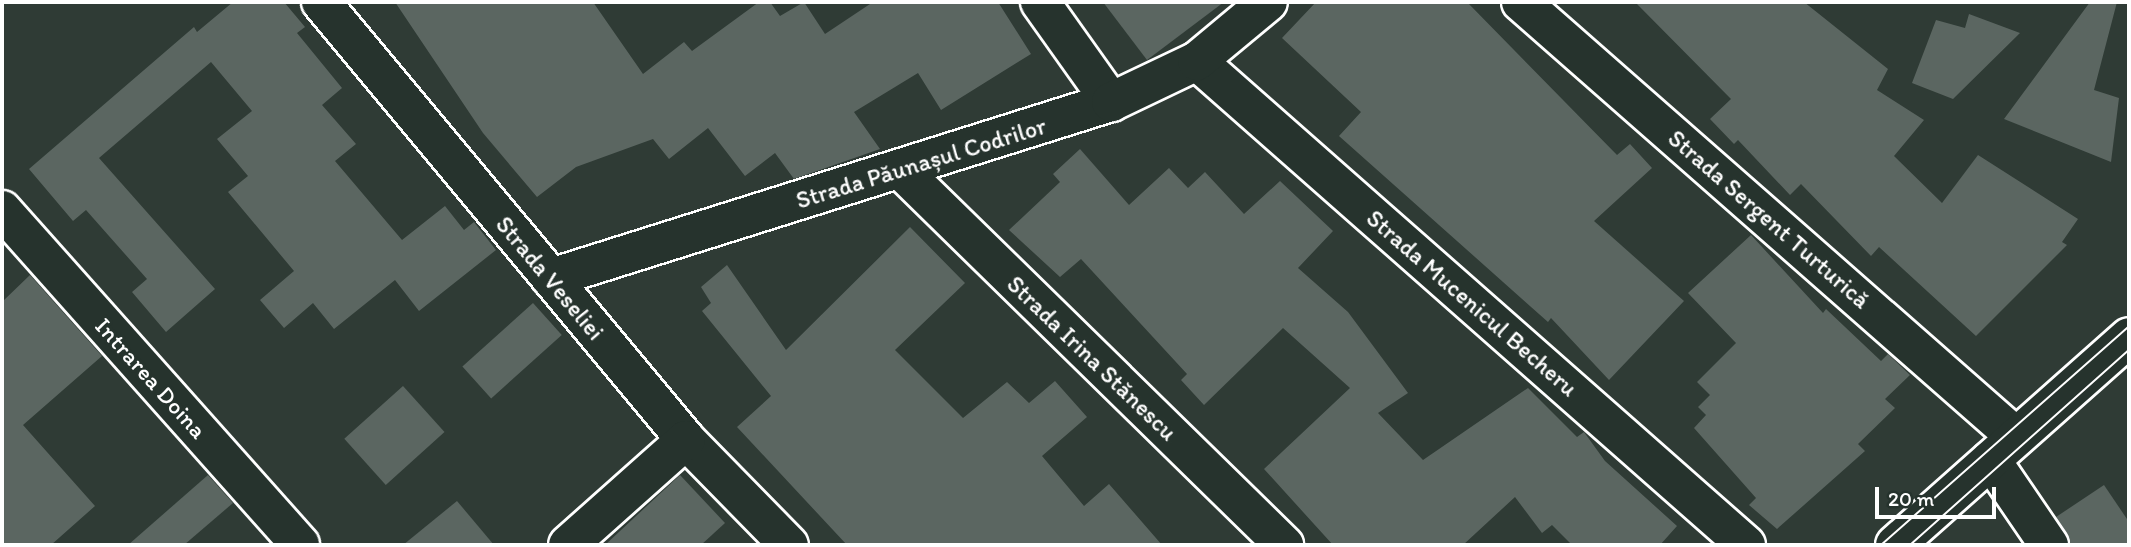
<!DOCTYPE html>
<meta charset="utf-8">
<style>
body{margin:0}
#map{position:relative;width:2131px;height:547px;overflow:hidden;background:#2f3b35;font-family:Itim,sans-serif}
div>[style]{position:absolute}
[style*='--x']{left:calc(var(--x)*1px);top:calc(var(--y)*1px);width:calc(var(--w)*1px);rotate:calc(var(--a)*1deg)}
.building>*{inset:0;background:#5b6661;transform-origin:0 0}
.roads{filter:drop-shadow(2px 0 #fff) drop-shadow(-2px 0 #fff) drop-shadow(0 2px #fff) drop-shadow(0 -2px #fff)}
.minor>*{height:38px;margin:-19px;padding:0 19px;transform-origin:19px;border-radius:19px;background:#26332d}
.major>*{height:38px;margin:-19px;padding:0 19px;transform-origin:19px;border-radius:19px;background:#26332d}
.tram>*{height:2px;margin:-1px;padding:0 1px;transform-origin:1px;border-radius:1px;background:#fff}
span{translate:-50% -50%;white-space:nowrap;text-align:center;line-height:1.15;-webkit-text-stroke:6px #26332d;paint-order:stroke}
.street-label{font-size:24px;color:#fff}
.frame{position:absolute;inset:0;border:4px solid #fff;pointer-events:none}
.scale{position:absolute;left:1875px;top:487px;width:121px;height:32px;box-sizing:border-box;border:4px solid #fff;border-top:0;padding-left:9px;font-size:21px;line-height:24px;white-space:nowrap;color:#fff;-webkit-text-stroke:5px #26332d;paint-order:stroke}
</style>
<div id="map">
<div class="building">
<div style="clip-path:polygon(233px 2px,284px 2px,305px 27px,297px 33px,342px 88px,322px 105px,356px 144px,335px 161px,402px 240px,445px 206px,464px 230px,474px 222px,496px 250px,419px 311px,395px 280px,334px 329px,313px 303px,284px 328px,260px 300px,294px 271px,228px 192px,248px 176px,217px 139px,252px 111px,211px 62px,99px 158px,215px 289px,166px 332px,132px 292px,147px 279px,86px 210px,73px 221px,29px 169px,194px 27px,197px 32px)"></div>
<div style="clip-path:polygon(395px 2px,593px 2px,643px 74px,684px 42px,692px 51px,759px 2px,770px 2px,780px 16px,804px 2px,825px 34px,873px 2px,998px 2px,1031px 54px,941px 110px,918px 73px,854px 112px,880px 149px,794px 179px,775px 153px,745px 176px,708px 128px,669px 159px,653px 139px,576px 167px,537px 197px,483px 133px)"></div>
<div style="clip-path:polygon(1103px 2px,1224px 2px,1147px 60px)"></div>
<div style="clip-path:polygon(1316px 2px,1467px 2px,1617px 155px,1630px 144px,1652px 168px,1594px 221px,1684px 301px,1609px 380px,1551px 318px,1548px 322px,1339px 136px,1361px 112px,1282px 38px)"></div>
<div style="clip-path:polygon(1635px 2px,1804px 2px,1888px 69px,1877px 90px,1924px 120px,1894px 156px,1942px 203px,1978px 155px,2078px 219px,2062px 242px,2067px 245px,1976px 336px,1879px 247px,1871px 256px,1801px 184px,1790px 195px,1738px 140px,1734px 144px,1710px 119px,1731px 99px)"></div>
<div style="clip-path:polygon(2090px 2px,2117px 2px,2094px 90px,2119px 98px,2111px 162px,2004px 119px)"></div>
<div style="clip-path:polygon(1969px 14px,2020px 33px,1953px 99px,1912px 83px,1936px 20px,1965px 28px)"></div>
<div style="clip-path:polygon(1080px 149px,1129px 205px,1169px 168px,1188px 188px,1205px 172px,1244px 214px,1280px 181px,1333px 231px,1298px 268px,1348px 312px,1408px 393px,1378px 413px,1423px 460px,1528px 388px,1577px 437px,1584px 432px,1605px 461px,1677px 526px,1660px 545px,1572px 545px,1552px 525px,1542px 533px,1515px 497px,1463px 545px,1333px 545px,1264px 469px,1350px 388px,1283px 328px,1204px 405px,1181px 380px,1187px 374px,1081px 259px,1060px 277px,1009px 230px,1060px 182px,1053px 174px)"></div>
<div style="clip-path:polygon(910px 227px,965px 283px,895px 350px,963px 418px,1007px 382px,1029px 403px,1055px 381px,1087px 417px,1042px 456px,1084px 506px,1109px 484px,1162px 545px,847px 545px,737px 427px,771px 396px,702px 311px,711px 303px,701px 287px,727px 265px,786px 350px)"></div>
<div style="clip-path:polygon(1751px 235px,1823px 313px,1826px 309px,1881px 361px,1888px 354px,1910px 375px,1885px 399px,1895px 408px,1858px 444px,1865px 451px,1777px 529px,1749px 505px,1756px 498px,1694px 428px,1706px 415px,1698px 407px,1710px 395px,1697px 382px,1736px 343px,1688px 293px)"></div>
<div style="clip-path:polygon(30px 275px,102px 356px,23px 425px,95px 506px,51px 545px,2px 545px,2px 302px)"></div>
<div style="left:533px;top:303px;width:43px;height:95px;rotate:48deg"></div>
<div style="left:403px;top:386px;width:62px;height:79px;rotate:48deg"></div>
<div style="clip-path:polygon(208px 475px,233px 503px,184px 545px,128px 545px)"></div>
<div style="clip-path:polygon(680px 475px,725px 523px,701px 545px,605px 545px)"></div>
<div style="clip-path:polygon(2104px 485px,2129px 522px,2129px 545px,2071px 545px,2056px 517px)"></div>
<div style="clip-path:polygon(457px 501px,494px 545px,403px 545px)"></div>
</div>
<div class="roads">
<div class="minor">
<div style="--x:321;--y:2;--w:570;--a:50.19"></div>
<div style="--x:686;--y:440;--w:147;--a:45.6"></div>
<div style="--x:1040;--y:2;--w:123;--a:54.6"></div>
<div style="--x:1521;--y:2;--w:659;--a:41.31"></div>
<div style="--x:1197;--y:61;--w:732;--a:41.4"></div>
<div style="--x:902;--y:171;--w:535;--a:44.39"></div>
<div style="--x:2;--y:210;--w:448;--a:48.3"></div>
<div style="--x:551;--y:278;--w:587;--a:-17.45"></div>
<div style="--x:1111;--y:102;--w:95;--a:-25.5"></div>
<div style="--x:1197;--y:61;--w:92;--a:-39.7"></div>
<div style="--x:1991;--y:460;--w:103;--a:55.7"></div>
<div style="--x:568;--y:545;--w:158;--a:-41.7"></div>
</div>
<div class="major">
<div style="--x:1895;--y:545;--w:313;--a:-41.6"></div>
</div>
</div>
<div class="tram">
<div style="--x:1881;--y:545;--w:331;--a:-41.4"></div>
<div style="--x:1910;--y:545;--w:293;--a:-41.7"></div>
</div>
<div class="street-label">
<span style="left:921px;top:163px;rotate:-17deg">Strada Păunașul Codrilor</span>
<span style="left:1769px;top:219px;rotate:41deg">Strada Sergent Turturică</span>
<span style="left:550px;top:278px;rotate:50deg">Strada Veseliei</span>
<span style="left:1472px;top:303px;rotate:41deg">Strada Mucenicul Becheru</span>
<span style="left:1092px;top:358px;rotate:44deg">Strada Irina Stănescu</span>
<span style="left:151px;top:378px;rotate:48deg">Intrarea Doina</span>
</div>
<div class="frame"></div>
<div class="scale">20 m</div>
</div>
